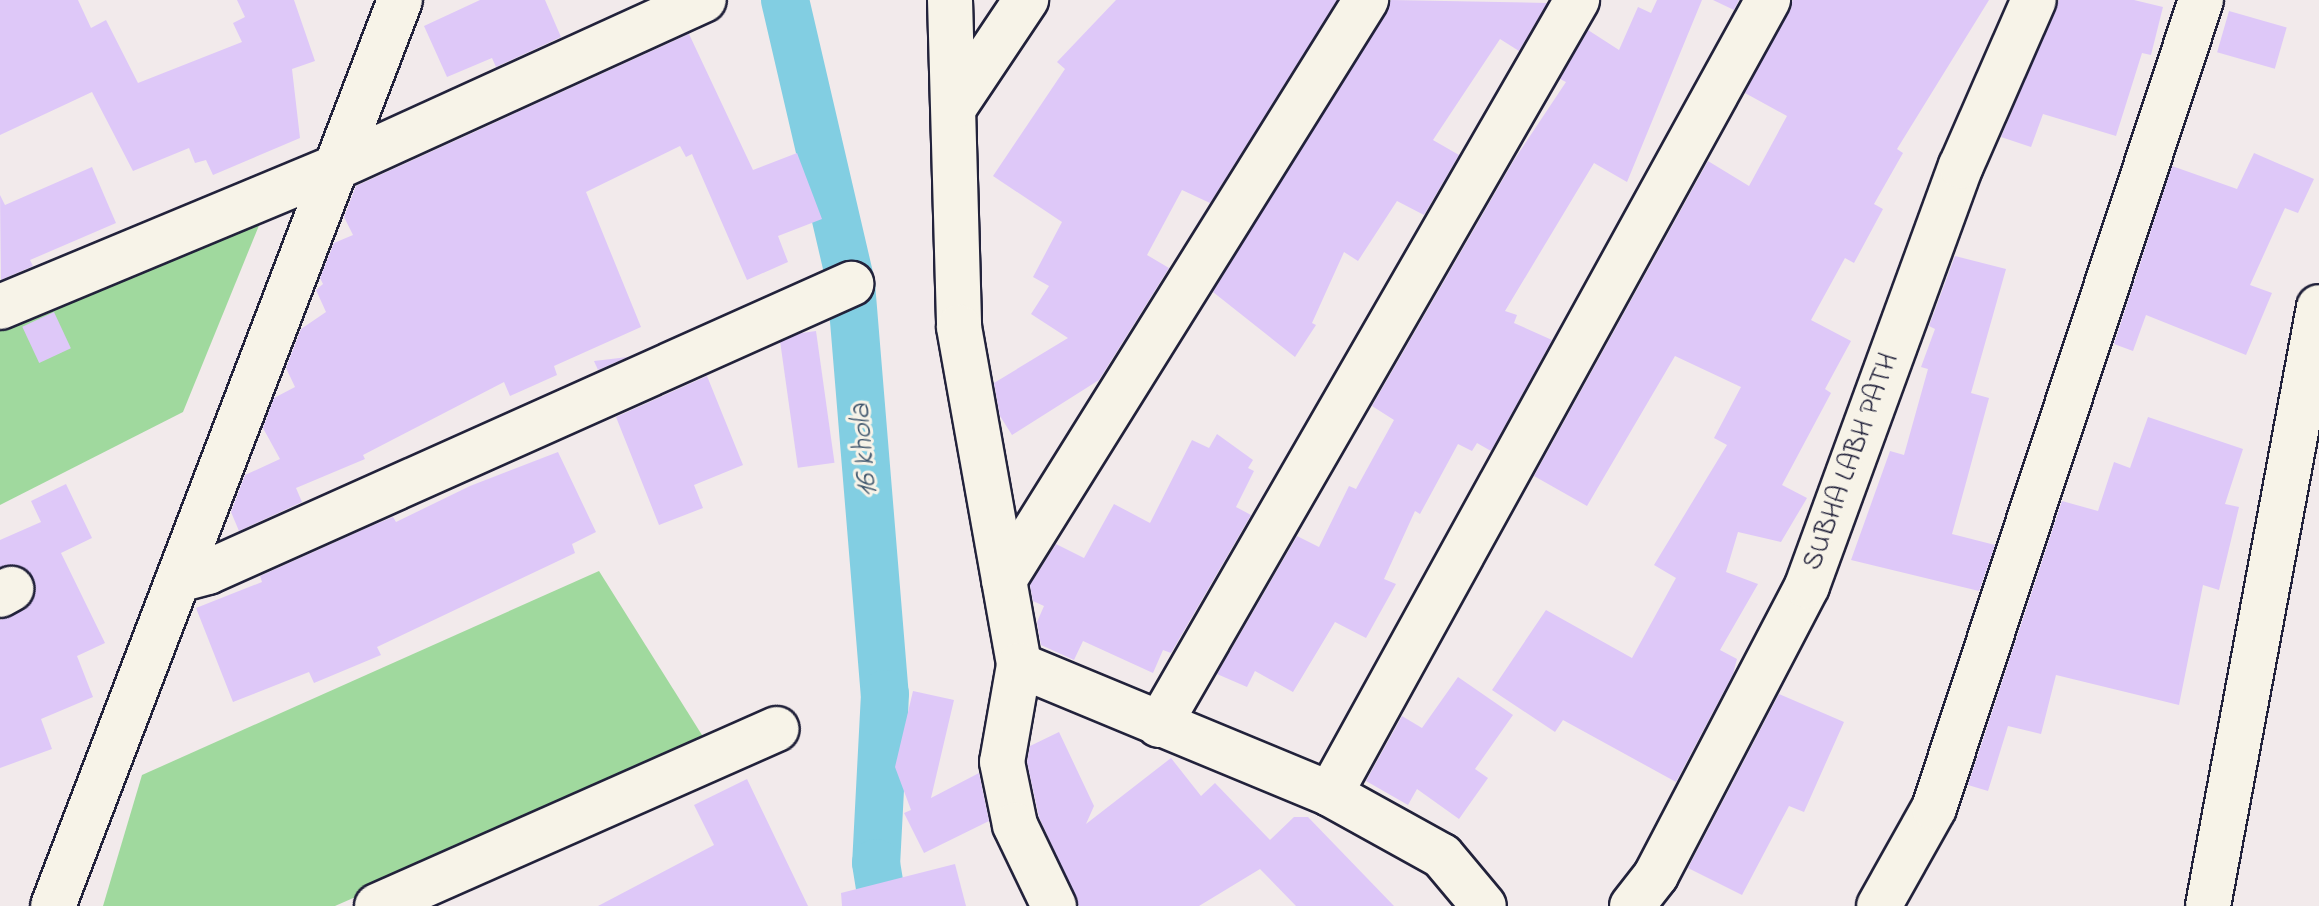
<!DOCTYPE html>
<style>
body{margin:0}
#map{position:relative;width:2319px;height:906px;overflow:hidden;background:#f2eaeb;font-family:"Indie Flower",sans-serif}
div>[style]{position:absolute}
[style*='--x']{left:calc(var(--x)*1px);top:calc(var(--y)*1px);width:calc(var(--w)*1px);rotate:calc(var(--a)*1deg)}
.green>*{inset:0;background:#a0d99e}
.canal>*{height:48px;margin:-24px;padding:0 24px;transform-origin:24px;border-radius:24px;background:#82cee2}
.building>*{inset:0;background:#dec8f8;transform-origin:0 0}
.roads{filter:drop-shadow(2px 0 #22223b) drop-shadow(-2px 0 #22223b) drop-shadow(0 2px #22223b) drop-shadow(0 -2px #22223b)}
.minor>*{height:44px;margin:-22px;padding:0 22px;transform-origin:22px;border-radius:22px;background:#f7f3e8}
span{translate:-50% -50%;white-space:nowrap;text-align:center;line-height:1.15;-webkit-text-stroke:6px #f7f3e8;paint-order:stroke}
.street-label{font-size:28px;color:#22223b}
.water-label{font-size:30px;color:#3f566d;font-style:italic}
</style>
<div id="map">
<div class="green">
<div style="clip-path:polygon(262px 218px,183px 412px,0 505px,0 329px)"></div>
<div style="clip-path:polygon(599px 571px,707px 743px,335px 906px,103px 906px,142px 775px)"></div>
</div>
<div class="canal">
<div style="--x:785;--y:0;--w:292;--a:76.9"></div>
<div style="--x:851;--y:284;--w:411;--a:85.3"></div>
<div style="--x:885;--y:694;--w:169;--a:93"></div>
<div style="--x:876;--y:863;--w:44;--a:80.8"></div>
</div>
<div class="building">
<div style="clip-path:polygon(0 0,78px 0,91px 28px,106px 20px,138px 83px,242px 42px,233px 23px,245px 17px,237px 0,294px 0,315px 61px,292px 69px,300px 138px,213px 175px,206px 160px,195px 163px,189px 148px,133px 171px,92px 92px,0 135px)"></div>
<div style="clip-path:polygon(480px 0,545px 0,561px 37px,496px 67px,492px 58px,447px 77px,424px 26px)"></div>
<div style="clip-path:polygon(1116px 0,1337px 0,1210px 203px,1182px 190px,1147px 255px,1169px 268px,1099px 380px,1012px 435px,1000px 416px,994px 383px,1068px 338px,1031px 314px,1049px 286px,1033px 277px,1062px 222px,993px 176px,1065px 69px,1057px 62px)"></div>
<div style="clip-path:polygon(1391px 0,1547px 3px,1519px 51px,1500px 39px,1433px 140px,1459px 155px,1424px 215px,1397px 201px,1358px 261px,1344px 252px,1312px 323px,1316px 325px,1295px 357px,1213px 292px)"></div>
<div style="clip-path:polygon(1657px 0,1702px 0,1627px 182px,1594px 163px,1505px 311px,1517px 315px,1514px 323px,1552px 340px,1491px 451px,1477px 443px,1472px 451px,1458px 444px,1420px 514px,1415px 511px,1384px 579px,1396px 584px,1366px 638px,1335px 622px,1293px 692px,1255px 671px,1247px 687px,1217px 674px,1297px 536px,1319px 547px,1349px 486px,1356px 489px,1394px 420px,1372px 406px,1514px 160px,1566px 82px,1560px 79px,1588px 30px,1619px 50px,1638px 7px,1651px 13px)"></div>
<div style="clip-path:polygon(1713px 0,1739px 0,1734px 10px)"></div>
<div style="clip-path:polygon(1793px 0,1989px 0,1897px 149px,1903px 153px,1874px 204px,1883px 209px,1854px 263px,1845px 258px,1811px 320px,1851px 341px,1825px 389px,1831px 393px,1782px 485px,1807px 498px,1781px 542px,1738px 532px,1726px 572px,1758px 584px,1720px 650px,1737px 659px,1733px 674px,1676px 782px,1563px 720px,1555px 732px,1492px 690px,1546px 610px,1632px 658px,1676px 578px,1654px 565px,1727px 445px,1714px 438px,1741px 387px,1675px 356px,1587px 506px,1534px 476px,1708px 161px,1749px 186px,1787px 116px,1745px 93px)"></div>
<div style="clip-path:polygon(2059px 0,2134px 0,2163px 7px,2151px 55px,2142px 53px,2116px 136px,2043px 114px,2031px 147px,2001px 137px)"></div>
<div style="left:2229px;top:11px;width:60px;height:43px;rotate:16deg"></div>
<div style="clip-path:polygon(689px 34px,753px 170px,797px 153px,822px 219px,778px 236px,788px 262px,747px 280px,692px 154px,686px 157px,680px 146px,586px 192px,641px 327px,554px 366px,557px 375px,510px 396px,504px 382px,363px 455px,365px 459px,296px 488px,302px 502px,239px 531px,231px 512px,245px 475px,280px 459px,263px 428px,274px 398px,295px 387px,286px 368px,301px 329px,326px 312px,316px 290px,323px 284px,320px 278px,334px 243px,353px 235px,344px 217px,356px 186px)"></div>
<div style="clip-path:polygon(2254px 153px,2314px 179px,2298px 213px,2285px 208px,2250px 285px,2272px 293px,2246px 355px,2146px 315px,2133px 351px,2114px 344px,2172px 166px,2237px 189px)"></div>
<div style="clip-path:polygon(92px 167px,116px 223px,30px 260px,33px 266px,1px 280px,0 195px,5px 205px)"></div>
<div style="clip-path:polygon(1955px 256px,2006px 269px,1971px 393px,1989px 398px,1952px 534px,1995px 545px,1979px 591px,1851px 560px,1890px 451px,1904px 455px,1928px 369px,1921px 367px,1935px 329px,1929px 326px)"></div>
<div style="left:54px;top:312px;width:40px;height:35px;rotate:65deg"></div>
<div style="left:816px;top:331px;width:133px;height:37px;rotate:82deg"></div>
<div style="clip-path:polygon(628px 357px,598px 370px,594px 361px)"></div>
<div style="clip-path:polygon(707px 376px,743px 465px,694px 485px,703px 508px,659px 525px,616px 417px)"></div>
<div style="clip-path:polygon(2148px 417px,2243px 449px,2225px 504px,2239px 507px,2219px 590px,2203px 585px,2179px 705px,2056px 675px,2041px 734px,2008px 726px,1988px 791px,1968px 785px,2062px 501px,2098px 511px,2114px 462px,2130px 468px)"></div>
<div style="clip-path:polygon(1217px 434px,1253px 460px,1248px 468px,1254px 471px,1236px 507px,1251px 515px,1171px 653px,1163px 650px,1153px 673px,1083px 641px,1074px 660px,1041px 645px,1037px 622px,1044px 606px,1033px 601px,1030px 585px,1056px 544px,1084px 558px,1114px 504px,1150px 523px,1192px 440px,1209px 448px)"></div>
<div style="clip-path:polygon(558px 452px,596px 532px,572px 544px,575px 553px,377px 647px,381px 655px,314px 683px,309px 672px,233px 702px,196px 608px,262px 582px,260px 576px,369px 527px,393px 517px,396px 522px,470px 486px)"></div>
<div style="clip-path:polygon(66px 484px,92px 538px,61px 553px,105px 643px,77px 656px,93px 697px,41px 719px,52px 749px,0 768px,0 620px,24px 610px,36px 589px,25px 568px,0 567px,0 540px,41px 522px,31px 501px)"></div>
<div style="clip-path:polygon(1458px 677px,1513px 715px,1475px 769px,1488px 778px,1459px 819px,1417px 789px,1408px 805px,1366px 781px,1402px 716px,1422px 728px)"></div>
<div style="clip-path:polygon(913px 691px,954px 700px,931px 798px,979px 773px,989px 821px,924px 853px,904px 813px,911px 810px,895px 767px)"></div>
<div style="clip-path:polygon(1779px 694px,1844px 722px,1804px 812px,1789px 806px,1742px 895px,1688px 868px)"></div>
<div style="clip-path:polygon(1059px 732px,1094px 806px,1086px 824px,1171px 758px,1201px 796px,1215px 783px,1270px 840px,1294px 817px,1308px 817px,1394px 906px,1296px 906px,1260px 869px,1199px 906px,1079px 906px,1039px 817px,1027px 762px,1030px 746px)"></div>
<div style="clip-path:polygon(747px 779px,808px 906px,598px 906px,714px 845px,694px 805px)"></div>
<div style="clip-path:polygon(955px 864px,966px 906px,842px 906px,841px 893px)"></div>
</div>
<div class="roads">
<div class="minor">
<div style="--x:950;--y:0;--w:327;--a:88.4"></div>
<div style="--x:959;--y:327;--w:343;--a:79.9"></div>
<div style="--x:1019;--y:665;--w:337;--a:22.5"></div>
<div style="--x:1330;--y:794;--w:128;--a:29"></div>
<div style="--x:1442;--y:856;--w:65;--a:50"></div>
<div style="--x:955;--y:106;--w:128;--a:-56.2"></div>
<div style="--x:0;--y:307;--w:365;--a:-22.6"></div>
<div style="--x:337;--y:167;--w:403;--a:-24.5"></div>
<div style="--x:178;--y:580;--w:31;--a:-15"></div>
<div style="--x:208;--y:572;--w:705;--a:-24.13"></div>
<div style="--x:1004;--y:580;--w:684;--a:-58.03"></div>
<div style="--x:0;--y:595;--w:13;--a:-29"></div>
<div style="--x:1019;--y:665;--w:98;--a:99.9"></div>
<div style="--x:1002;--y:762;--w:64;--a:78.3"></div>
<div style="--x:1015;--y:825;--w:90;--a:64.3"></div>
<div style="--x:1159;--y:725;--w:837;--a:-60.03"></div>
<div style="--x:1330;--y:794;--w:907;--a:-61.12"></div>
<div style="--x:53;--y:906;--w:970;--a:-69.04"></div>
<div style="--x:377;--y:906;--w:437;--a:-23.9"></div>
<div style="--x:1632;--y:906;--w:39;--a:-52"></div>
<div style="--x:1656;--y:875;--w:326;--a:-62.4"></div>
<div style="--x:1807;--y:586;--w:447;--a:-69.9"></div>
<div style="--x:1961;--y:166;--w:181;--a:-66.3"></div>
<div style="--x:1879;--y:906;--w:112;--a:-60.7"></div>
<div style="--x:1934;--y:808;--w:851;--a:-71.71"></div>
<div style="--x:2208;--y:906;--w:609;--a:-79.5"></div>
</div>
</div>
<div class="street-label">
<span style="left:1852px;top:462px;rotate:-70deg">SUBHA LABH PATH</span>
</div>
<div class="water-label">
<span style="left:865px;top:450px;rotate:-95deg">16 khola</span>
</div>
</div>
